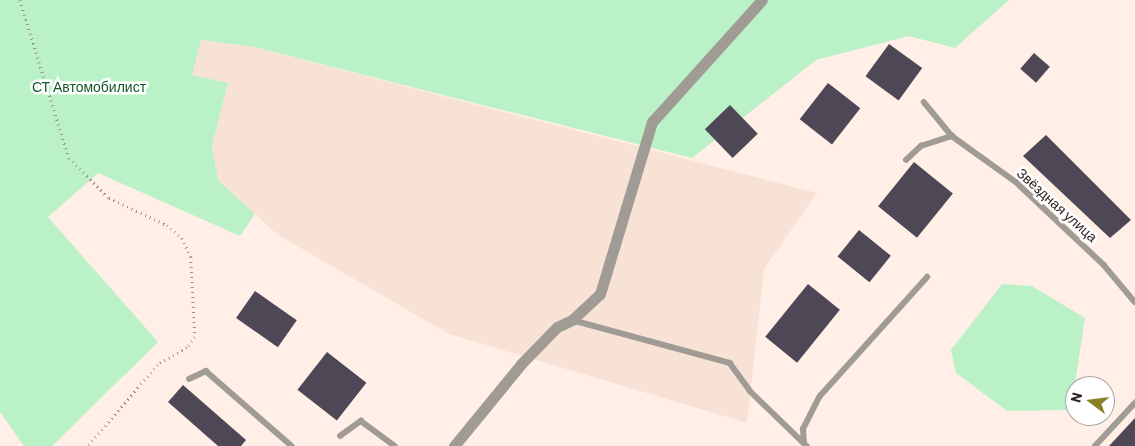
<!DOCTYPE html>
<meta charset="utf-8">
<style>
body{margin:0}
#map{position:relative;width:1135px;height:446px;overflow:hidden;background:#ffefe7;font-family:Barlow,sans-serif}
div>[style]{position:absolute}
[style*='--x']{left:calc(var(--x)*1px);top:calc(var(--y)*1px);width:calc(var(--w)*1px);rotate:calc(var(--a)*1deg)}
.built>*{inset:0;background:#f8e2d6}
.green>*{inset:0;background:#baf1c6}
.building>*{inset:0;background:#4e4756;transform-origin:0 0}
.path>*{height:2.5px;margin-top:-1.25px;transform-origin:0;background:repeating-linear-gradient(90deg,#9d908b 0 1px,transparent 0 5px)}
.service>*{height:5.5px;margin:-2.75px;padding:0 2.75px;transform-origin:2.75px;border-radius:2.75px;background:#a09b94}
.minor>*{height:11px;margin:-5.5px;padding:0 5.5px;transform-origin:5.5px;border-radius:5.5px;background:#a09b94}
span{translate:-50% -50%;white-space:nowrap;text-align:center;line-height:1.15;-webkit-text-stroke:5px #fff;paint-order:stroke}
.park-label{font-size:14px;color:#14562c}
.street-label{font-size:14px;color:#2c2421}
.north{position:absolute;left:1065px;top:376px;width:50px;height:50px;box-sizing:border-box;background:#fff;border:1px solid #aba7a6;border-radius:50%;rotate:285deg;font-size:14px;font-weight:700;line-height:20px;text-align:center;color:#2c2421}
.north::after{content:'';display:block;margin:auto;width:18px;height:22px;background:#878027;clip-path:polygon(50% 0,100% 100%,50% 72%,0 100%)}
</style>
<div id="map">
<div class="built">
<div style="clip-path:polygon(201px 40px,254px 47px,817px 193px,764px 269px,747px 423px,449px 334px,278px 235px,218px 180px,212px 146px,228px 83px,192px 75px)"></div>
</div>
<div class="green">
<div style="clip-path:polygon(0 0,1009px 0,955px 48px,909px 36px,816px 60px,692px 158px,254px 47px,201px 40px,192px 75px,228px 83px,212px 146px,218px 180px,255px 214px,240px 236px,98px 173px,48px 217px,158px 342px,52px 446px,24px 446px,0 412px)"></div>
<div style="clip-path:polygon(1002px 284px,1032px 286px,1085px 318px,1071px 410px,1007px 411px,956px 373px,951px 350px)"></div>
</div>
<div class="building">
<div style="left:889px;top:44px;width:41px;height:40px;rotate:36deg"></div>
<div style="left:1034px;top:53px;width:21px;height:21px;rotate:41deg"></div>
<div style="left:828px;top:83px;width:41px;height:46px;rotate:38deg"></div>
<div style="left:730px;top:105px;width:40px;height:35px;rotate:46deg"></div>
<div style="clip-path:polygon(1046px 135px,1131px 220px,1110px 238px,1023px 156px)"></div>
<div style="left:914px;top:162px;width:50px;height:57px;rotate:39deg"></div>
<div style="left:859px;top:230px;width:41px;height:34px;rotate:39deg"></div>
<div style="left:808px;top:284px;width:41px;height:68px;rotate:39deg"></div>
<div style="left:255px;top:291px;width:51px;height:33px;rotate:35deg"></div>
<div style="left:327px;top:352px;width:50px;height:48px;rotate:38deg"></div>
<div style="clip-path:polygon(183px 385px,246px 440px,241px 446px,218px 446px,168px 402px)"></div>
<div style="clip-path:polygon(1135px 418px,1135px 446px,1109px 446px)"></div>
</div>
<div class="path">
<div style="--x:20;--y:0;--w:165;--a:72.8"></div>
<div style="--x:69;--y:158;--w:57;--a:45"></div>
<div style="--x:109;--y:198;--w:64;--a:25"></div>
<div style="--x:167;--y:225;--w:20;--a:41"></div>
<div style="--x:182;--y:238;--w:21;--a:65"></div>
<div style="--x:191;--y:257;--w:80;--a:87.1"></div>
<div style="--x:195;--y:337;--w:14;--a:126"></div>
<div style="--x:187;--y:348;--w:34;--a:150"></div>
<div style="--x:158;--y:365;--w:107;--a:130.8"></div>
</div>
<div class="service">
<div style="--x:924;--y:102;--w:44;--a:50.5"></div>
<div style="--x:952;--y:136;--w:79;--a:35.7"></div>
<div style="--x:1016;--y:182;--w:121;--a:43.3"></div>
<div style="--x:1104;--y:265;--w:48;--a:50"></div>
<div style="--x:906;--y:160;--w:21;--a:-43"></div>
<div style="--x:921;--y:146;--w:33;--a:-18"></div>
<div style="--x:572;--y:320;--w:164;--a:15.2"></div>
<div style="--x:730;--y:363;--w:34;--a:54"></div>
<div style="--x:750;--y:391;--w:79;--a:44"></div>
<div style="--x:189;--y:379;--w:19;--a:-25"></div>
<div style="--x:206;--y:371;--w:114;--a:41.1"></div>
<div style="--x:340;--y:436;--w:26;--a:-36"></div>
<div style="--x:361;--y:421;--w:42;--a:36.3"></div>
<div style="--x:804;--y:444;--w:15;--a:-94"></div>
<div style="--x:803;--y:429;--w:37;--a:-63"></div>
<div style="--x:820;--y:396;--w:160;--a:-48"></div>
<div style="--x:1095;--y:446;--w:59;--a:-47.1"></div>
</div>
<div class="minor">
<div style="--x:454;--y:446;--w:106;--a:-50.7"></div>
<div style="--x:521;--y:364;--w:52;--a:-45.8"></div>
<div style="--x:557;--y:327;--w:17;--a:-25"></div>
<div style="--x:572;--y:320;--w:38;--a:-43"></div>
<div style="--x:600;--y:294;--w:180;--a:-73.2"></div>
<div style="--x:652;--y:122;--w:164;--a:-48"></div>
</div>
<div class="park-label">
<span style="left:89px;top:87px">СТ Автомобилист</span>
</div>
<div class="street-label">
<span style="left:1057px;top:205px;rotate:42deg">Звёздная улица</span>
</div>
<div class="north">N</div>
</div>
